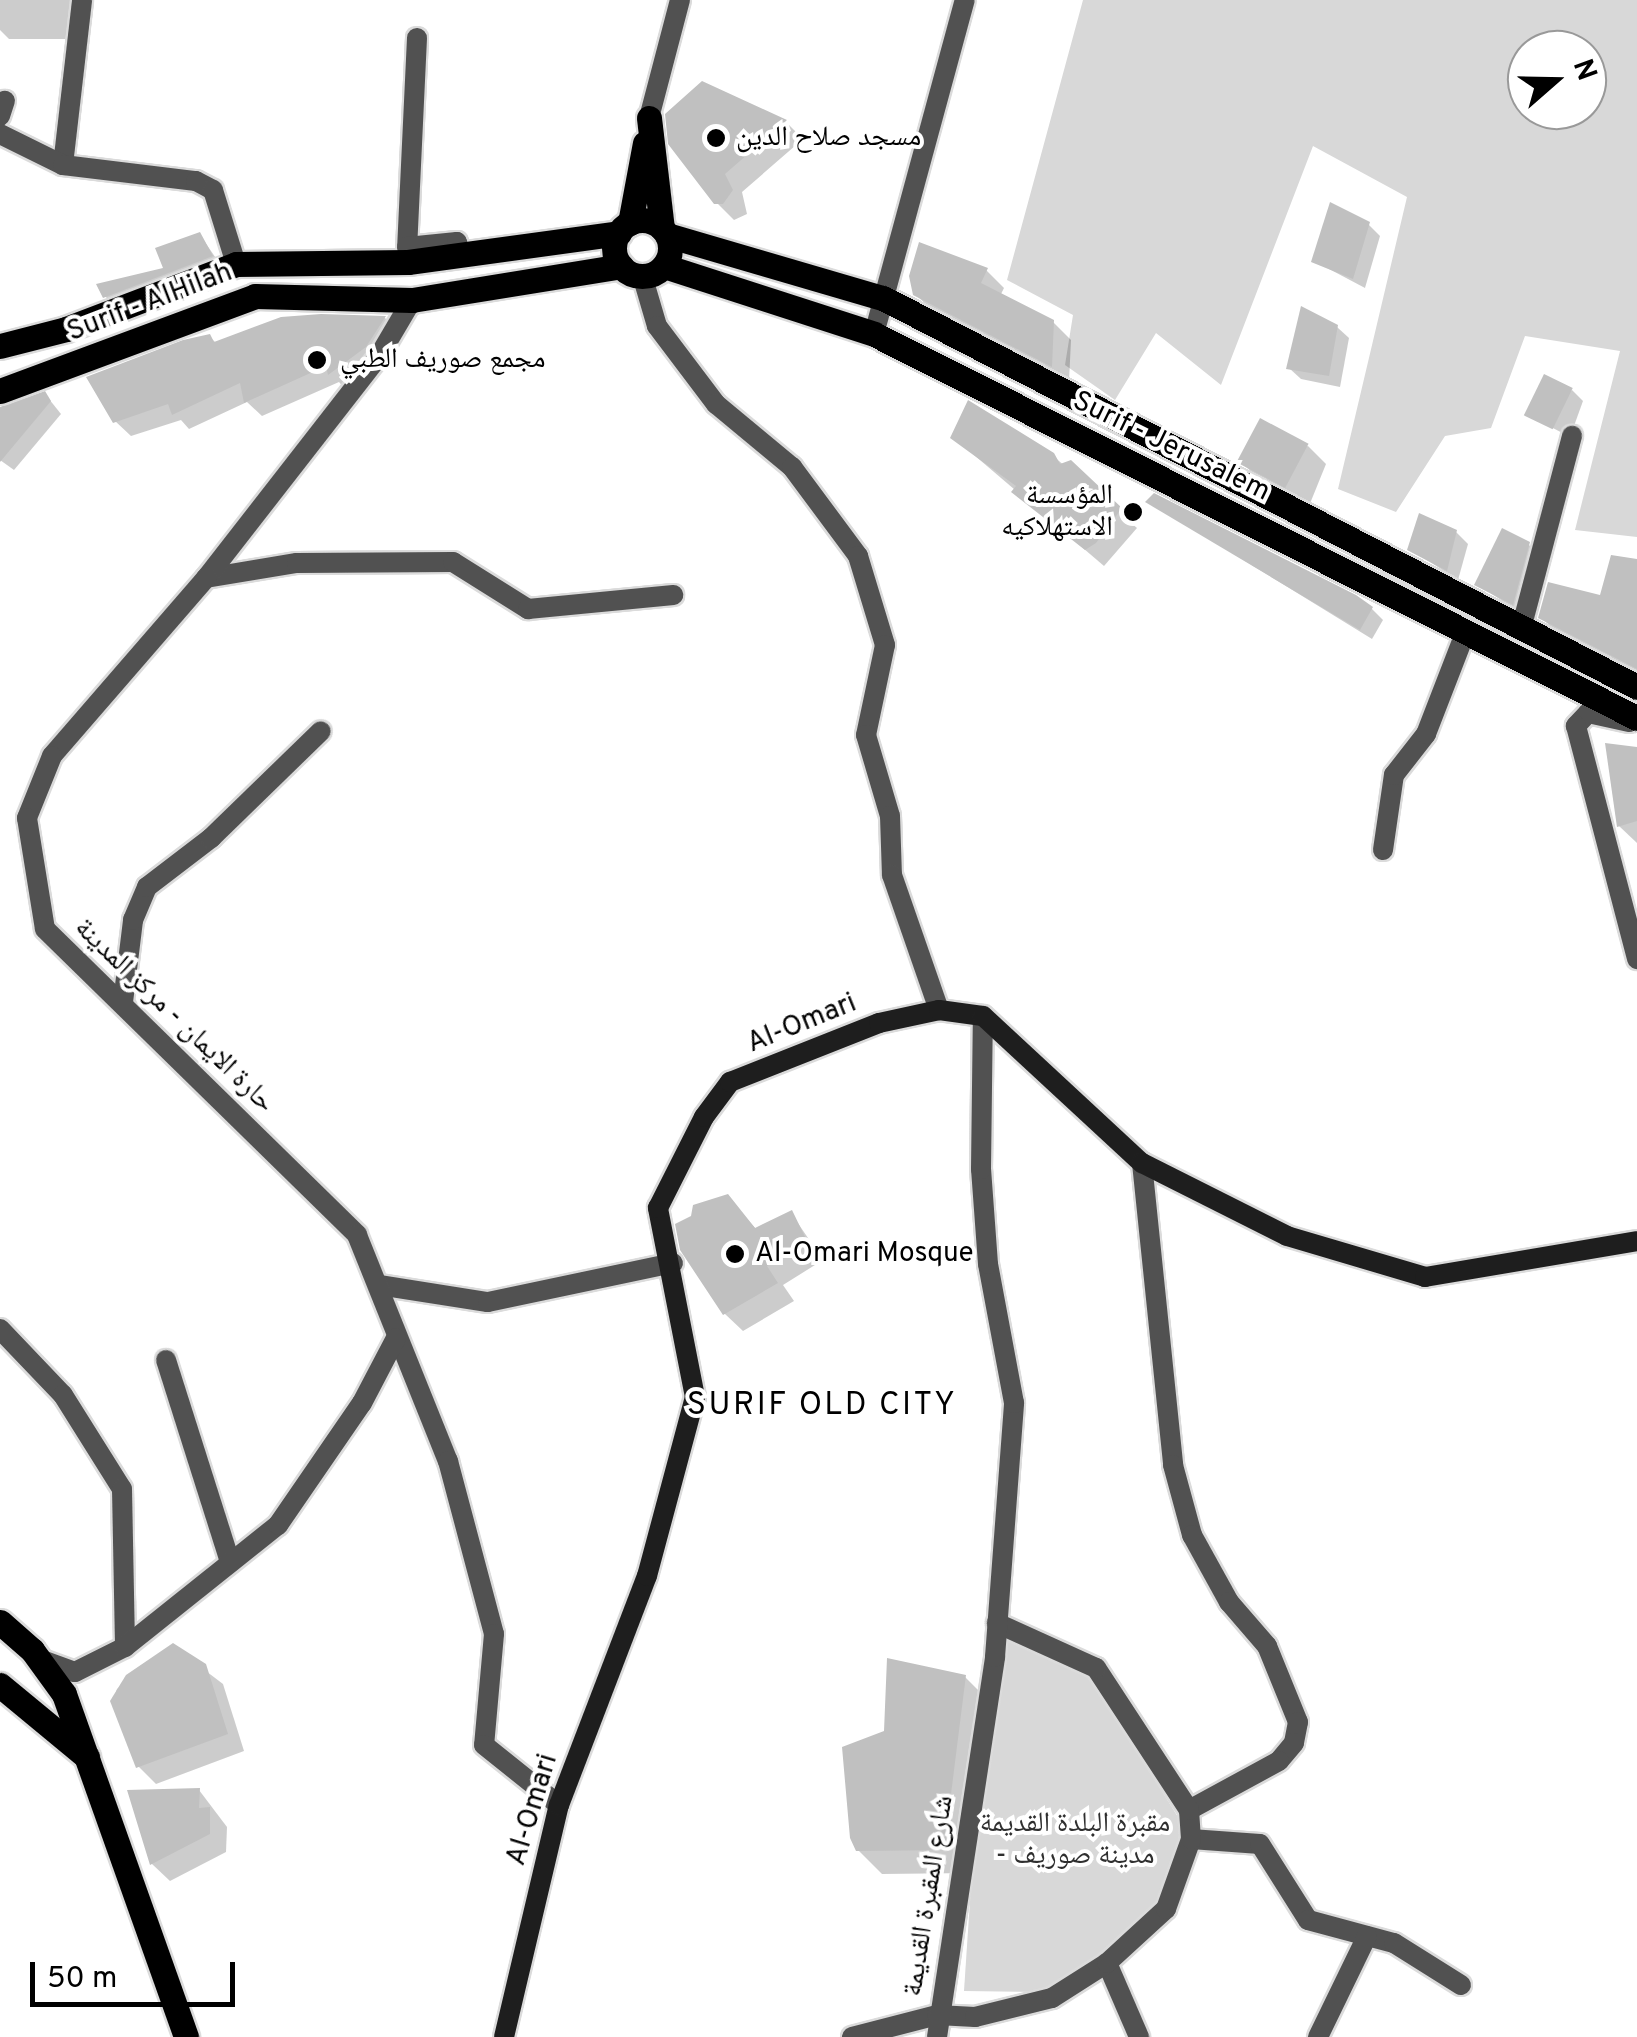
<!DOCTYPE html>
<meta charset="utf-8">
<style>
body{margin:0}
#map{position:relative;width:1637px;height:2037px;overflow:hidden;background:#fff;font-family:Overpass,"Noto Naskh Arabic",sans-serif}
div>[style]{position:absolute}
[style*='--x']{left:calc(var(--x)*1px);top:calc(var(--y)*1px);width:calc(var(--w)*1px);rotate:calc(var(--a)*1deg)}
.green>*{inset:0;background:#d8d8d8}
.shadow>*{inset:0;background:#0003}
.building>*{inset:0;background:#c0c0c0;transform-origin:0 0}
.roads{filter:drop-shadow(2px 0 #dbdbdb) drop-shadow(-2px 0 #dbdbdb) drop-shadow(0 2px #dbdbdb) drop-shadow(0 -2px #dbdbdb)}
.minor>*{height:20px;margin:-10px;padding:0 10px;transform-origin:10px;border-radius:10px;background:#515151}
.tertiary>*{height:20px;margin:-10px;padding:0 10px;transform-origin:10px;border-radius:10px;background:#515151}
.secondary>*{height:20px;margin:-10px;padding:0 10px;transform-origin:10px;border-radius:10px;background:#1e1e1e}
.primary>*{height:25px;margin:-12.5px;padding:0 12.5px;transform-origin:12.5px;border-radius:12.5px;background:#000}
.primary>.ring{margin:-12.5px;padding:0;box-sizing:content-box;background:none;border:25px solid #000;border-radius:50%}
.dots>*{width:28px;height:28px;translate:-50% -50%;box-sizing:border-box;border:5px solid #fff;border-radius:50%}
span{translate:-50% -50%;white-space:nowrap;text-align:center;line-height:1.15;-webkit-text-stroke:8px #fff;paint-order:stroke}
.poi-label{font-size:28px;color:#000}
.left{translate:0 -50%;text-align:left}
.right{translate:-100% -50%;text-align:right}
.street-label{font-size:28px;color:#000}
.park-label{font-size:28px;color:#2f2f2f}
.quarter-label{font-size:32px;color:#000;letter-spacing:2.5px}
.north{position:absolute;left:1507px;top:30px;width:100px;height:100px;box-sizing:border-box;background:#fff;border:2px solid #999;border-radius:50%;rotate:70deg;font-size:28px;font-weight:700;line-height:40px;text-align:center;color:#000}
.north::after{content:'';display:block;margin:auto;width:35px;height:45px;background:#000;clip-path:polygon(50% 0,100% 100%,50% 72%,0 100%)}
.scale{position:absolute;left:30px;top:1962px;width:205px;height:45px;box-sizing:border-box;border:5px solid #000;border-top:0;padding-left:12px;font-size:30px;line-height:35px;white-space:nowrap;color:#000;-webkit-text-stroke:8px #fff;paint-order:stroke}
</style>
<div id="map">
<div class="green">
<div style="clip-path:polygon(evenodd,1083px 0,1637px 0,1637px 537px,1575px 530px,1620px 351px,1525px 336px,1491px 428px,1445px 436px,1396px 512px,1338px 489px,1407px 197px,1313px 146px,1221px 385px,1156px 333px,1115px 400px,1065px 365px,1073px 315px,1007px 280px,1083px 0,1587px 50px,1587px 110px,1527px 110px,1527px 50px,1587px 50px)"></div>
<div style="clip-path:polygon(988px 1629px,1089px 1674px,1183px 1825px,1158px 1906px,1123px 1939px,1044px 1992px,964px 1991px)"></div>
</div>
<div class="shadow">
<div style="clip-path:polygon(0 0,77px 0,79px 39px,9px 39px,0 30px)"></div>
<div style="clip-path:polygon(703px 84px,786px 122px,803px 139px,742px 192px,747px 214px,734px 220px,716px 202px)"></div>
<div style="clip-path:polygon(1368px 224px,1380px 236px,1365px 288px,1314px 261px)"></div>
<div style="clip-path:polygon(200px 235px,222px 267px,116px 308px,105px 296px,167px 270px)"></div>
<div style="clip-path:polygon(986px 270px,1004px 288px,1001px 294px,1053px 322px,1071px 340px,1069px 382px,934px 312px,915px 294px)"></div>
<div style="clip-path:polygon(385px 318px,400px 333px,345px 389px,339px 382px,262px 416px,247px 402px,189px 429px,181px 420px,131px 436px,115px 421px,209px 336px,217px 344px,281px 319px)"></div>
<div style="clip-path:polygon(1337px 327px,1349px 338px,1340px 387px,1301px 379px,1289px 368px)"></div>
<div style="clip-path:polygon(1572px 390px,1583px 401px,1570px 437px,1530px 416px)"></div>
<div style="clip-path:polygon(45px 394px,61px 414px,14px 470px,0 460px,0 408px)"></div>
<div style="clip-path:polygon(953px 437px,1052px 455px,1137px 528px,1104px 566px)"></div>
<div style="clip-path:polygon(1308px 446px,1326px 464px,1309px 506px,1260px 480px,1242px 463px)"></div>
<div style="clip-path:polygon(1149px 502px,1372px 609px,1383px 620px,1372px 639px)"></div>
<div style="clip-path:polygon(1456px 532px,1468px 544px,1458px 580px,1410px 549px)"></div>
<div style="clip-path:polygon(1528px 544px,1546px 562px,1531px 620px,1477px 584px)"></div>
<div style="clip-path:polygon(1637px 562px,1637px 675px,1558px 634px,1541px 617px,1602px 598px)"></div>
<div style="clip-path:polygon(1637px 749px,1637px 843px,1619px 826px)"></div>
<div style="clip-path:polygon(727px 1197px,757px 1230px,791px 1213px,823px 1260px,783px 1285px,794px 1301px,743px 1331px,725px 1314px)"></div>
<div style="clip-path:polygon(173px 1646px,223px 1684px,244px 1751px,156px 1784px,138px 1766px,113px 1701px,117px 1689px)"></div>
<div style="clip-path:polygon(965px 1677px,989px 1701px,969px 1859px,973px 1873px,882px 1874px,858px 1850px)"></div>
<div style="clip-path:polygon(199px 1790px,227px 1827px,226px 1852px,170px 1881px,152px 1864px,130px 1792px)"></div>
</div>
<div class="building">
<div style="clip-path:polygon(702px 81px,787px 120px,725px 174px,733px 190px,723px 204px,714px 204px,668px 144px,665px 114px)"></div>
<div style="clip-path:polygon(1330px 202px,1370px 222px,1353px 279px,1311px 262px)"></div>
<div style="clip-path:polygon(200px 232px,213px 256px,103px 298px,96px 284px,163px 268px,155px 248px)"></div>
<div style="clip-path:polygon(919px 242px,988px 268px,981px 283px,1054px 320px,1052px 367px,913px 295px,909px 276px)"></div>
<div style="clip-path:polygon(1301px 306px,1338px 325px,1329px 376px,1286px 369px)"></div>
<div style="clip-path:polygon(321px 314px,386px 316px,366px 347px,328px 375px,326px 366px,244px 403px,240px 383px,172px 415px,168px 404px,113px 423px,86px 377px,183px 340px,210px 334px,214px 342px,281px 317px)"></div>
<div style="left:1544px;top:374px;width:32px;height:46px;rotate:26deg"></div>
<div style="clip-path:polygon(45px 391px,51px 401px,0 462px,0 407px)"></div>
<div style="clip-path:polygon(968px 400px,1054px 453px,1060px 464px,1071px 460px,1122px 508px,1096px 543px,1085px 550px,1011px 492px,1016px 486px,950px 438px)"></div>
<div style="left:1260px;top:418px;width:55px;height:50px;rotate:28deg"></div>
<div style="clip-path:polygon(1154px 493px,1356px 595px,1373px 607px,1360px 630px,1145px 502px)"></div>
<div style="clip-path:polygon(1419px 513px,1457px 530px,1447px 571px,1407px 550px)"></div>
<div style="clip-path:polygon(1502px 528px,1530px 542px,1513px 605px,1474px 585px)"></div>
<div style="clip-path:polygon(1611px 555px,1637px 559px,1637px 669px,1538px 618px,1548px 582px,1600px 595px)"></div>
<div style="clip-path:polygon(1605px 743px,1637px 747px,1637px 821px,1617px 827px)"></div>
<div style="clip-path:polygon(728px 1194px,755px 1228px,792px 1210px,807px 1241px,767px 1266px,778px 1283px,723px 1315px,680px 1250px,675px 1224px,691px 1216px,693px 1205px)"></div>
<div style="clip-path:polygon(173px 1643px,206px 1664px,228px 1734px,136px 1768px,110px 1701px,126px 1675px)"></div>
<div style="clip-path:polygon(887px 1658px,966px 1675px,946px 1834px,951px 1850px,856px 1851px,850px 1838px,842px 1747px,884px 1731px)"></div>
<div style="clip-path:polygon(200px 1788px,199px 1808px,210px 1807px,210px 1834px,150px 1865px,127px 1790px)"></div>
</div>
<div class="roads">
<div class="minor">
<div style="--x:417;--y:38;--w:209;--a:92.7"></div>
<div style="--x:407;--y:247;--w:50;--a:-5.7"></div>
<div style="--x:457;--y:242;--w:12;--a:76"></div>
<div style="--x:63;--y:165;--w:166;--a:-83.4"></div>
<div style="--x:206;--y:578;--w:92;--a:-9.4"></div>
<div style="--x:297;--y:563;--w:156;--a:-0.4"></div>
<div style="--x:453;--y:562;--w:89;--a:32.1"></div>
<div style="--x:528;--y:609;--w:146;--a:-5.5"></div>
<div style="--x:1521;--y:629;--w:200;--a:-75.2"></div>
<div style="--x:1629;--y:722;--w:42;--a:-167.6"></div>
<div style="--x:1588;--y:713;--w:18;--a:133"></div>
<div style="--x:1576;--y:726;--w:241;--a:75.3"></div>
<div style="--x:1383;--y:850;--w:76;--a:-81.7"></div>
<div style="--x:1394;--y:775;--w:52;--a:-52"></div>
<div style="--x:1426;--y:734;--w:110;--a:-68.8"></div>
<div style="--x:123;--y:1002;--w:83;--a:-83"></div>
<div style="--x:133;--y:920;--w:36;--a:-67"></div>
<div style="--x:147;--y:887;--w:81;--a:-37.4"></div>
<div style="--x:211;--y:838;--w:153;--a:-44.2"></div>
<div style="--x:1142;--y:1163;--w:304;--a:84.1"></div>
<div style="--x:1173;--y:1465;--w:73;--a:74.8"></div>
<div style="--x:1192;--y:1535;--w:77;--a:61.1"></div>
<div style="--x:1229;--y:1602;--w:58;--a:49.2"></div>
<div style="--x:1267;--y:1646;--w:82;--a:67.8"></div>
<div style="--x:1298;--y:1722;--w:21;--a:101"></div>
<div style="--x:1294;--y:1743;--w:23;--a:130"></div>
<div style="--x:1279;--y:1761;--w:102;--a:151.4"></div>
<div style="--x:379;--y:1285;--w:110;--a:8.9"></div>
<div style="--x:488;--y:1302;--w:189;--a:-11.9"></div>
<div style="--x:0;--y:1329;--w:91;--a:46.3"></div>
<div style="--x:63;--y:1395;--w:111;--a:57.9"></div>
<div style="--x:122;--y:1489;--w:158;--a:88.9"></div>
<div style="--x:166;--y:1360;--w:212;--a:72.4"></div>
<div style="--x:1191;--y:1839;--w:69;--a:4.1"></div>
<div style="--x:1260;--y:1844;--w:90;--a:57.7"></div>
<div style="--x:1308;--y:1920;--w:89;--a:15"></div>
<div style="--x:1394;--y:1943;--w:79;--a:32.1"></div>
<div style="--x:1107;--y:1963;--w:81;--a:66.6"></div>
<div style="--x:1318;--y:2037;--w:112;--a:-64.1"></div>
</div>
<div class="tertiary">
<div style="--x:0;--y:116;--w:16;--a:-72"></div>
<div style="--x:649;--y:118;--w:122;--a:-75.3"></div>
<div style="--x:0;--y:134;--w:70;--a:26.2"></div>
<div style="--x:63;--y:165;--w:134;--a:6.9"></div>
<div style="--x:196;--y:181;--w:19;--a:28"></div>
<div style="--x:213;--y:190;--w:77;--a:72.7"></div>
<div style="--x:642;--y:275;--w:53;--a:73.6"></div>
<div style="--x:657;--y:326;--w:98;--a:52.9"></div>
<div style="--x:716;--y:404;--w:99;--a:39.7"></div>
<div style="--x:792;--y:467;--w:111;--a:53.4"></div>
<div style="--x:858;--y:556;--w:93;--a:73.1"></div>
<div style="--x:885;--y:645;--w:92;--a:101.9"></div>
<div style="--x:866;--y:735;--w:84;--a:73.5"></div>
<div style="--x:890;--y:816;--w:59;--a:88.1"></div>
<div style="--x:892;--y:875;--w:143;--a:70.8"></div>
<div style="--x:412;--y:300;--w:65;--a:120.5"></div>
<div style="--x:379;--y:356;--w:281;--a:127.9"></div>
<div style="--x:206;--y:578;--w:235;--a:130.9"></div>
<div style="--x:52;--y:756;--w:67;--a:112"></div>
<div style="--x:27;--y:818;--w:112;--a:80.8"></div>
<div style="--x:45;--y:929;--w:437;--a:44.4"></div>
<div style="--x:357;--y:1235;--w:244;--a:68.1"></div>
<div style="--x:448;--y:1461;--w:179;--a:75.1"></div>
<div style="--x:494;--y:1634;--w:111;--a:95.1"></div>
<div style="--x:484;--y:1745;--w:96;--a:38.7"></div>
<div style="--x:874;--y:334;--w:346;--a:-74.8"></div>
<div style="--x:39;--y:1659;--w:38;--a:20"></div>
<div style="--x:75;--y:1672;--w:56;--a:-26.6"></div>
<div style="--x:125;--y:1647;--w:196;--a:-38.6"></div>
<div style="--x:278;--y:1525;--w:148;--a:-55.5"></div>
<div style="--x:362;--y:1403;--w:73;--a:-62.4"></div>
<div style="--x:852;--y:2037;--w:88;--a:-14.5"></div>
<div style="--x:937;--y:2015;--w:38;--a:3"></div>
<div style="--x:975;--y:2017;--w:79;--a:-13.9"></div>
<div style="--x:1052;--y:1998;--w:65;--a:-32.5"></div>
<div style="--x:1107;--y:1963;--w:80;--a:-42.5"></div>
<div style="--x:1166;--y:1909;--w:74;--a:-70.3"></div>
<div style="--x:1191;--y:1839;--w:29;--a:-94"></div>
<div style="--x:1189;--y:1810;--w:170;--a:-123.2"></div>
<div style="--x:1096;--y:1668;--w:109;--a:-155.6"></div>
<div style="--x:937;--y:2037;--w:384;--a:-81.3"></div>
<div style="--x:995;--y:1657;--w:255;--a:-85.7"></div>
<div style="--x:1014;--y:1403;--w:141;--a:-100.6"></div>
<div style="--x:988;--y:1264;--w:95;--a:-94.2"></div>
<div style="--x:981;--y:1169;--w:153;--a:-89.3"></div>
</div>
<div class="secondary">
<div style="--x:504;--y:2037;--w:238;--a:-76.7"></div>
<div style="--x:559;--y:1805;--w:245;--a:-69"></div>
<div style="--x:647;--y:1576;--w:185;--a:-75"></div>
<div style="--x:695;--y:1397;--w:193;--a:-101.1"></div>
<div style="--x:658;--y:1208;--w:102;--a:-63.2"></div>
<div style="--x:704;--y:1117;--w:44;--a:-53.4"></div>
<div style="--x:730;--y:1082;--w:160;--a:-21.6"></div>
<div style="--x:879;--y:1023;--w:61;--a:-12.2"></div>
<div style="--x:939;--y:1010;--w:44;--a:7.8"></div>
<div style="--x:983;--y:1016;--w:217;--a:42.8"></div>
<div style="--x:1142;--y:1163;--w:162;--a:26.7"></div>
<div style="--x:1287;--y:1236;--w:144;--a:16.5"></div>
<div style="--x:1425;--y:1277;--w:215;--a:-9.6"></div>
</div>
<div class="primary">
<div style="--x:649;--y:118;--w:111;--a:83.3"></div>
<div class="ring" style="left:614px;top:220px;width:31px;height:31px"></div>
<div style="--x:630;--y:223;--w:81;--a:-79.4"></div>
<div style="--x:667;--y:235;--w:225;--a:16.3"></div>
<div style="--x:883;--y:298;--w:848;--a:27.29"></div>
<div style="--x:664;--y:266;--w:221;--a:17.9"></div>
<div style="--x:874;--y:334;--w:854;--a:26.72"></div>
<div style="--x:0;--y:346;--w:68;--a:-14.4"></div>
<div style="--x:66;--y:329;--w:182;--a:-20.9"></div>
<div style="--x:236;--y:264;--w:172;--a:-0.7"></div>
<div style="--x:408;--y:262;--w:213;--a:-7.8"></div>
<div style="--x:0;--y:391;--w:272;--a:-20.4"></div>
<div style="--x:255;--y:296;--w:157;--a:1.5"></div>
<div style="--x:412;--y:300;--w:212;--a:-9.2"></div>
<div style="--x:0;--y:1622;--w:43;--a:41.2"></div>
<div style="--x:32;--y:1650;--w:54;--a:54"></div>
<div style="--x:64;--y:1694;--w:364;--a:70.4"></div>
<div style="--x:0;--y:1685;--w:113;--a:39.6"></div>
</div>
</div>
<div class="dots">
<div style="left:716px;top:138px;background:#000"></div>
<div style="left:317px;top:360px;background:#000"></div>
<div style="left:1133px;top:512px;background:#000"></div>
<div style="left:735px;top:1254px;background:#000"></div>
</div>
<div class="poi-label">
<span class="left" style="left:736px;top:138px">مسجد صلاح الدين</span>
<span class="left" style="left:340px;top:360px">مجمع صوريف الطبي</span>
<span class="right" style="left:1113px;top:512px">المؤسسة<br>الاستهلاكيه</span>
<span class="left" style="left:755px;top:1254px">Al-Omari Mosque</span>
</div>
<div class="street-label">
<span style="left:150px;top:303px;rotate:-21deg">Surif - AlHilah</span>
<span style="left:1171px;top:447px;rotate:26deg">Surif - Jerusalem</span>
<span style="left:174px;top:1016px;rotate:44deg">حارة الايمان - مركز المدينة</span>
<span style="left:802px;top:1024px;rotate:-22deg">Al-Omari</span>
<span style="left:533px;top:1810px;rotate:-73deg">Al-Omari</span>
<span style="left:929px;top:1896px;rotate:-81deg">شارع المقبرة القديمة</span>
</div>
<div class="park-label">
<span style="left:1075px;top:1840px">مقبرة البلدة القديمة<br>- مدينة صوريف</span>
</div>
<div class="quarter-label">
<span style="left:822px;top:1406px">SURIF OLD CITY</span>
</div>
<div class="north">N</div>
<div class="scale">50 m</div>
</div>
